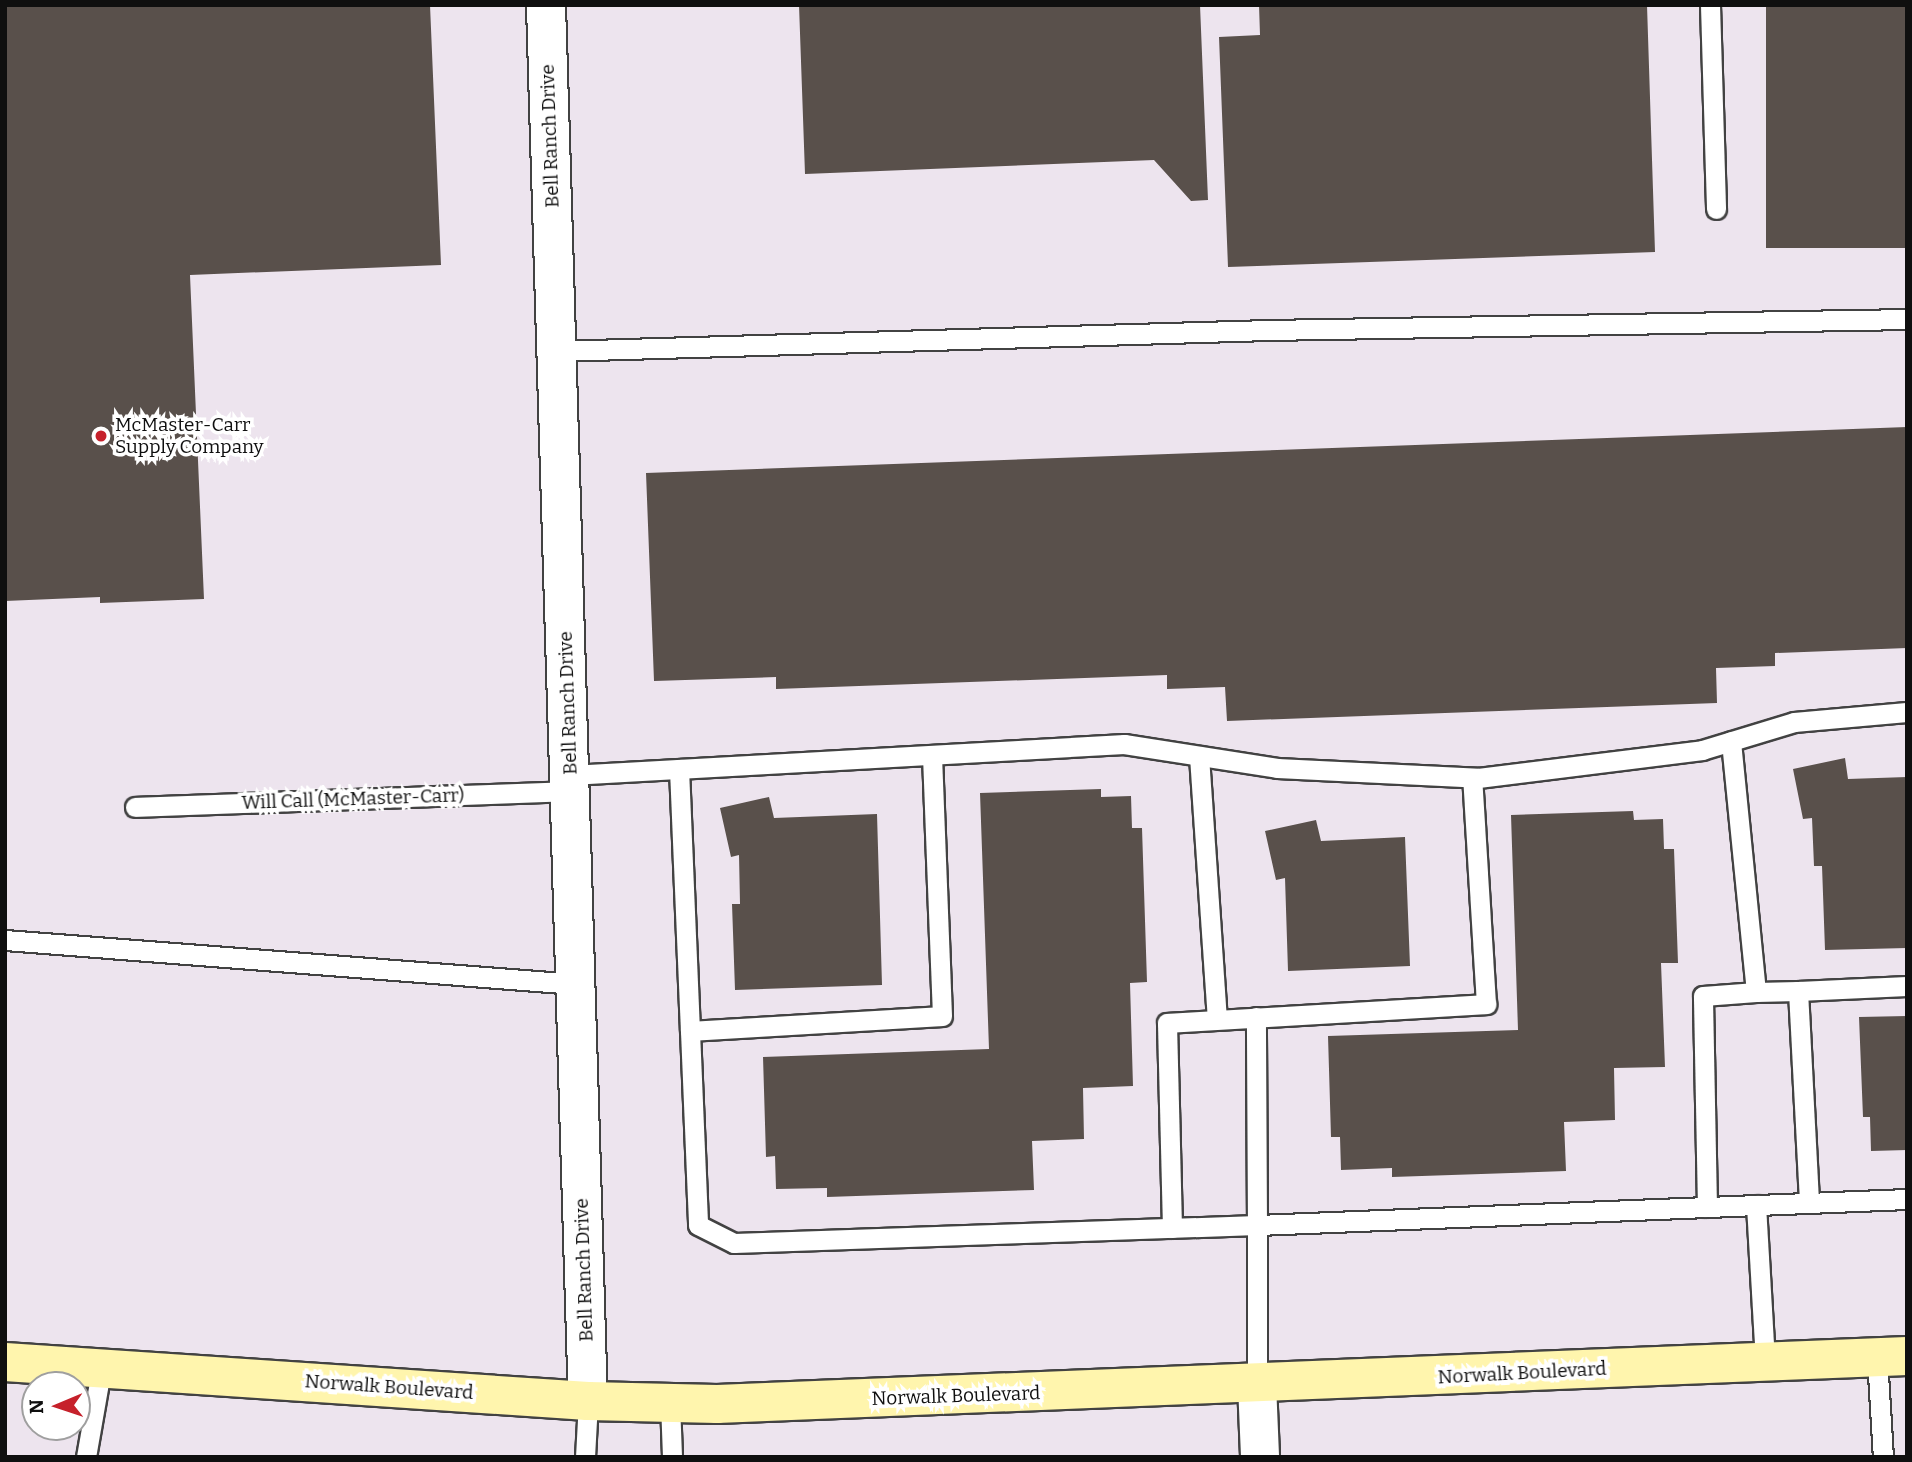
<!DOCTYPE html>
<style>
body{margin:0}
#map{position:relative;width:1912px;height:1462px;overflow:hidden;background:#fffcf2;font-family:Bitter,serif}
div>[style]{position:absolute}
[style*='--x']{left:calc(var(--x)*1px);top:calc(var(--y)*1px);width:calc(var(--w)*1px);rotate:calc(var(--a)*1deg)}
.industrial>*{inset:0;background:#ede4ee}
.building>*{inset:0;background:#59504b;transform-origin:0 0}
.roads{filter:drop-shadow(2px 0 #424242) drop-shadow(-2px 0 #424242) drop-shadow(0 2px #424242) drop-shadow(0 -2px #424242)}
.lane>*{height:19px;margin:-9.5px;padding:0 9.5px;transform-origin:9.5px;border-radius:9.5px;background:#fff}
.street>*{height:38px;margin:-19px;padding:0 19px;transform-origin:19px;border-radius:19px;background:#fff}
.secondary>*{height:38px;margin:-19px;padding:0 19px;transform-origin:19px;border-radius:19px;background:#fff5ad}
.dots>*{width:19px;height:19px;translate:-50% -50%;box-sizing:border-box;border:4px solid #fff;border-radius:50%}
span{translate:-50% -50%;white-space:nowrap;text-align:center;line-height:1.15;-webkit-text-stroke:7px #fff;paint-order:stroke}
.street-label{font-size:19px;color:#0f0f0f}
.poi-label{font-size:19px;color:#0f0f0f}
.left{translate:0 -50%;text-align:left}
.frame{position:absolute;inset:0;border:7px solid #0f0f0f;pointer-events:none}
.north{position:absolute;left:21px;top:1371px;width:70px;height:70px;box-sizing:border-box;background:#fff;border:2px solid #9f9f9f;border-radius:50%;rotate:268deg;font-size:19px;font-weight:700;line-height:28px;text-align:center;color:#0f0f0f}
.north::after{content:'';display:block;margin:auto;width:24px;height:32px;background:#c6212b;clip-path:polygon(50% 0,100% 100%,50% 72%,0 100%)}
</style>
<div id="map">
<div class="industrial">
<div style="clip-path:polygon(evenodd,5px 5px,1907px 5px,1907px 1457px,5px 1457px,5px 5px,35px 1385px,77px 1385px,77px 1427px,35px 1427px,35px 1385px)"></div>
</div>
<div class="building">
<div style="clip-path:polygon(5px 5px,430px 5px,441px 265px,190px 275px,204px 599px,100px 603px,100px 597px,5px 601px)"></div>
<div style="clip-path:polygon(799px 5px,1200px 5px,1208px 200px,1191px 201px,1154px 160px,805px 174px)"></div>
<div style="clip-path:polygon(1259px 5px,1647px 5px,1655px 252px,1228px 267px,1219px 37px,1260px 35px)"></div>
<div style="left:1766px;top:5px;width:141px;height:243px"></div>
<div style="clip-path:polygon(1907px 427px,1907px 648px,1775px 653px,1775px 666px,1716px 668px,1717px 703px,1227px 721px,1225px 687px,1167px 689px,1167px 675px,776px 689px,776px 677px,654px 681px,646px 473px)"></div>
<div style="clip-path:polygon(1845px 758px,1848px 779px,1907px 777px,1907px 948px,1825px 950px,1822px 866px,1814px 866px,1812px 818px,1803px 819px,1793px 769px)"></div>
<div style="clip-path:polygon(1101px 789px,1101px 797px,1131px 796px,1132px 828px,1142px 828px,1147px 982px,1130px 983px,1133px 1086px,1083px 1088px,1084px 1139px,1032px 1141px,1034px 1190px,827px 1197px,827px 1188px,776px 1189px,775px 1156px,766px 1157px,763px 1057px,989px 1049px,980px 793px)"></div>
<div style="clip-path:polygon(769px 797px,774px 818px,877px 814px,882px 985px,735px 990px,732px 904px,740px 904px,739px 855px,731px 857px,720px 808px)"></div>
<div style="clip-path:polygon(1633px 811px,1634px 820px,1663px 819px,1664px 849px,1674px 849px,1678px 963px,1661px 963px,1665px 1067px,1614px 1068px,1615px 1120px,1564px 1122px,1566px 1171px,1392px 1177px,1392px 1168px,1341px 1170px,1340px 1137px,1331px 1137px,1328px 1036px,1518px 1030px,1511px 815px)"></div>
<div style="clip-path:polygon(1316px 820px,1321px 841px,1405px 837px,1410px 966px,1288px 971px,1285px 878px,1276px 880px,1265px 831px)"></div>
<div style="clip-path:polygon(1907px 1016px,1907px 1150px,1871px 1151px,1870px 1117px,1863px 1117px,1859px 1017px)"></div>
</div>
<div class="roads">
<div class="lane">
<div style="--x:1710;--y:5;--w:204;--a:88.3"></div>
<div style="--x:557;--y:351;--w:710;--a:-1.69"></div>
<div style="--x:1267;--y:330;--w:640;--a:-0.98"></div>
<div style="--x:1199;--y:756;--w:263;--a:86.1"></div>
<div style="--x:679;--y:769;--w:456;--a:87.6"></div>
<div style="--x:698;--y:1225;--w:40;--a:26.6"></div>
<div style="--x:734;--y:1243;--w:523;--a:-1.97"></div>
<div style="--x:1257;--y:1225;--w:208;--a:-90.3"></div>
<div style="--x:570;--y:775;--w:555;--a:-3.2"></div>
<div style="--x:1124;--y:744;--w:155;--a:8.9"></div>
<div style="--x:1277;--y:768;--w:201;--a:2.8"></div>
<div style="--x:1478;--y:778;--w:226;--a:-7.1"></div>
<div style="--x:1702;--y:750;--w:96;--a:-16.9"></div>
<div style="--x:1794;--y:722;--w:113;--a:-5.1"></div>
<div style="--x:135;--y:807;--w:435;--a:-2.1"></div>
<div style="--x:5;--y:940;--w:573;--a:4.41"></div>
<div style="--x:1798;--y:991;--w:109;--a:-2.6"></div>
<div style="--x:1756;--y:992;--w:42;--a:-1.4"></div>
<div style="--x:1798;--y:991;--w:212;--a:87"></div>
<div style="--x:690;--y:1031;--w:252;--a:-3.4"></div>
<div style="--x:942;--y:1016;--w:261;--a:-92.2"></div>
<div style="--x:1756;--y:1205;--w:157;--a:86.7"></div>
<div style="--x:1707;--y:1207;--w:211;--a:-91.1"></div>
<div style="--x:1703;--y:996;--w:53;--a:-4.3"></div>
<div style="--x:1756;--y:992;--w:252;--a:-95.7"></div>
<div style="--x:1172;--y:1228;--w:205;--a:-91.4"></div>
<div style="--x:1167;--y:1023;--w:320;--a:-3.4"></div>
<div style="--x:1486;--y:1004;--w:226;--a:-93.5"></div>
<div style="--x:1877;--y:1357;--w:100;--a:86.6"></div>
<div style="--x:1257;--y:1384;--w:159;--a:-90"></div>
<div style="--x:1257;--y:1225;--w:651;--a:-2.29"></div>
<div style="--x:670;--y:1402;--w:55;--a:87.9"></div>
<div style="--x:86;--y:1457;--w:87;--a:-80.1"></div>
<div style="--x:585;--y:1457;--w:56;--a:-86.9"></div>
</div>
<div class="street">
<div style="--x:546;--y:5;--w:1397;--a:88.28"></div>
<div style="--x:1257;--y:1384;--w:73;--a:87.6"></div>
</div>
<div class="secondary">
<div style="--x:5;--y:1362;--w:584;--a:3.83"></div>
<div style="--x:588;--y:1401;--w:129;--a:1.3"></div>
<div style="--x:717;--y:1404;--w:1191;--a:-2.31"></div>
</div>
</div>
<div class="dots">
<div style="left:101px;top:436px;background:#c6212b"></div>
</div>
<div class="street-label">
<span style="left:550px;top:136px;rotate:-92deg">Bell Ranch Drive</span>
<span style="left:568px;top:703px;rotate:-92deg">Bell Ranch Drive</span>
<span style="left:353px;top:799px;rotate:-2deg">Will Call (McMaster-Carr)</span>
<span style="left:584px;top:1270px;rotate:-92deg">Bell Ranch Drive</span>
<span style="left:1522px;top:1373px;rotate:-3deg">Norwalk Boulevard</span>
<span style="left:389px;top:1387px;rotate:4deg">Norwalk Boulevard</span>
<span style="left:956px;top:1396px;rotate:-2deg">Norwalk Boulevard</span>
</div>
<div class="poi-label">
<span class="left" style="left:115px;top:436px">McMaster-Carr<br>Supply Company</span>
</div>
<div class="frame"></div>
<div class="north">N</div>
</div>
